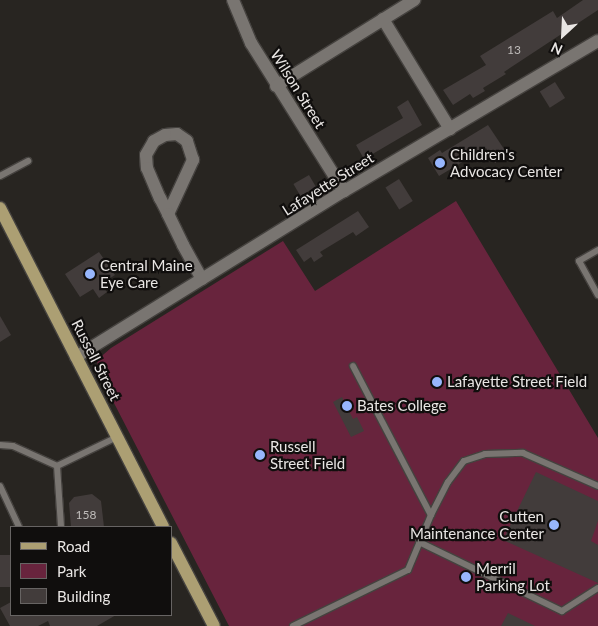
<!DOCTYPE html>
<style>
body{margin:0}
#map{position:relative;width:598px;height:626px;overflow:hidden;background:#282521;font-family:Lato,sans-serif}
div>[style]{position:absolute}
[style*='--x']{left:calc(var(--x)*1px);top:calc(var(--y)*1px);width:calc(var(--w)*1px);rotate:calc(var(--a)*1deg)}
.green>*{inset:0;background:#68243d}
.building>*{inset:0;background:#423c3b;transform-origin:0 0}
.roads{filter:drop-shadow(1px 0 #45423f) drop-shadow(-1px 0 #45423f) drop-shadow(0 1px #45423f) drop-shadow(0 -1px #45423f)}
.lane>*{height:6px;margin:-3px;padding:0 3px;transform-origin:3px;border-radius:3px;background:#797571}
.street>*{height:12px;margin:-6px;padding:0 6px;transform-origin:6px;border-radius:6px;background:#797571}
.primary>*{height:12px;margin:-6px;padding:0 6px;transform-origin:6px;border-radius:6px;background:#ac9f73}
.dots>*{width:14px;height:14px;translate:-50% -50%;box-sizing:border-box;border:2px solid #100e0d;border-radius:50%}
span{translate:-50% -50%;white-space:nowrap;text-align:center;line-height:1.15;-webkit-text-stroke:4.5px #100e0d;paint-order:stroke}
.number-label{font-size:12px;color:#bfbcba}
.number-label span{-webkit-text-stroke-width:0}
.street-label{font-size:15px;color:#e9e6e4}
.poi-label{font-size:15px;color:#e9e6e4}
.left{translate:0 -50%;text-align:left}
.right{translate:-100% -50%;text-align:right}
.legend{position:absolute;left:10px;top:526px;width:162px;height:90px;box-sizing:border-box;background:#100e0d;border:1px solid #676463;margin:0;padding:6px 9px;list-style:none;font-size:15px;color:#e9e6e4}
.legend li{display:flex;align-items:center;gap:10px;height:25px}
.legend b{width:25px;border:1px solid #676463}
.north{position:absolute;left:538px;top:10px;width:50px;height:50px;-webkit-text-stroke:4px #100e0d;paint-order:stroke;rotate:205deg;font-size:14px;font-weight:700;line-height:20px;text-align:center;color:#e9e6e4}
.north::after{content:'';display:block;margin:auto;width:18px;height:22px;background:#e9e6e4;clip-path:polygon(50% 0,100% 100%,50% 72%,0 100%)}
</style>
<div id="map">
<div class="green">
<div style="clip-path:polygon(456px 201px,598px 438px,598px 626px,229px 626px,99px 374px,97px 360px,111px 348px,283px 241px,315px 291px)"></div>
</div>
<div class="building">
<div style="clip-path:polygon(583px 0,598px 0,598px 10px,504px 72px,506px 74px,483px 88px,485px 91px,473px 98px,470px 94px,453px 105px,443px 90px,486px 65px,480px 56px,553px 11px,557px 18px)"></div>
<div style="left:555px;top:82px;width:19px;height:18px;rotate:58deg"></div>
<div style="clip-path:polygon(408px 100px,422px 125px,364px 159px,356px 145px,403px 118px,397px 107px)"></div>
<div style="clip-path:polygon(488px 125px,508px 155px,495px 163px,486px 148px,439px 176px,428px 158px,440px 150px,442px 153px)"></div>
<div style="left:309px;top:175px;width:14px;height:18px;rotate:60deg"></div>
<div style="left:399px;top:179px;width:26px;height:16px;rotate:58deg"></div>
<div style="clip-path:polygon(358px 211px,369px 227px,356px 236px,353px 232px,320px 252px,323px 256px,314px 262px,311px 257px,304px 262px,296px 250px)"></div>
<div style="clip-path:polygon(99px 252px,115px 275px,101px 284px,107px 292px,99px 298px,93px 289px,80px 297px,65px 274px)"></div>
<div style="clip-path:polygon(0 316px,11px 335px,0 342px)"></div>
<div style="clip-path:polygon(342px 397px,353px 419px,357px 417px,364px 431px,351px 437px,333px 402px)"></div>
<div style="clip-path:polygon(536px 472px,598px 501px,598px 521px,591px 541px,598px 545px,598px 583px,503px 540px)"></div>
<div style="clip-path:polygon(92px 494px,101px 501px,104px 527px,71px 527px,69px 503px,74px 497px)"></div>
<div style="left:0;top:555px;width:11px;height:32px"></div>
<div style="clip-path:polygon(11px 602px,11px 615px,116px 615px,97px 626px,50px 626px,48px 621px,38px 626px,10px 626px,0 608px)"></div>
<div style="clip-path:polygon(508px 613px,535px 626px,501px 626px)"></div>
</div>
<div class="roads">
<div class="lane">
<div style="--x:0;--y:176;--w:32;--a:-28"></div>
<div style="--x:598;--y:250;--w:22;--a:150"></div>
<div style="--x:579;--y:261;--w:39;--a:61"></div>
<div style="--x:353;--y:366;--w:168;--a:62.4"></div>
<div style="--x:0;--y:445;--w:13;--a:4"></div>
<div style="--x:13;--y:446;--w:48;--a:24.4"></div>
<div style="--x:57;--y:466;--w:67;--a:-25.8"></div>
<div style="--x:57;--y:466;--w:61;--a:86.2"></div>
<div style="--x:0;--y:486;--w:45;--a:65.1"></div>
<div style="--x:419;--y:542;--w:159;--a:25.8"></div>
<div style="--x:562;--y:611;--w:43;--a:-32.6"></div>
<div style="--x:293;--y:626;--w:128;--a:-26"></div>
<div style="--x:408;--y:570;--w:60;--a:-67.3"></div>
<div style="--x:431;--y:515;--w:37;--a:-63"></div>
<div style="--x:448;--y:482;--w:26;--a:-53"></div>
<div style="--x:464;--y:461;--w:22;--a:-18"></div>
<div style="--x:485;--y:454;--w:38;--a:-2"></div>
<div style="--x:523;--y:453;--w:82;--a:23.7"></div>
</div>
<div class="street">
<div style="--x:233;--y:0;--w:47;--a:67.3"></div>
<div style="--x:251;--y:43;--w:175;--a:57.9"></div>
<div style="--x:383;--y:19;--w:129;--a:58.7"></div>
<div style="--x:276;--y:86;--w:163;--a:-31.9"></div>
<div style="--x:168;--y:214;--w:60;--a:-65.2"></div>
<div style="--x:193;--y:160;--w:20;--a:-108"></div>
<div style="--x:187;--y:141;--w:12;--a:-145"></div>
<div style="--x:177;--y:134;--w:12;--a:175"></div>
<div style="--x:165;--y:135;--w:13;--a:151"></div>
<div style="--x:154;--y:141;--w:16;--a:120"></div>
<div style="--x:146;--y:155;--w:13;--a:86"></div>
<div style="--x:147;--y:168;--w:33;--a:67"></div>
<div style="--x:160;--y:198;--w:18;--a:63"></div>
<div style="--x:168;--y:214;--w:34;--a:64"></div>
<div style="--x:183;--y:245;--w:39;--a:61"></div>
<div style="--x:76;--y:357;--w:315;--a:-31.8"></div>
<div style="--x:344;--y:191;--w:295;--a:-30.6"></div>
</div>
<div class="primary">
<div style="--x:0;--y:208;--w:358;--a:62.9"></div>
<div style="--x:171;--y:543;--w:93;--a:62.6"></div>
</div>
</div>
<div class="dots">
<div style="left:440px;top:163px;background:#97b6fd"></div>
<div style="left:90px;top:274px;background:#97b6fd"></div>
<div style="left:437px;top:382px;background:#97b6fd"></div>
<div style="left:347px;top:406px;background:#97b6fd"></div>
<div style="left:260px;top:455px;background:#97b6fd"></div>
<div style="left:554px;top:525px;background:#97b6fd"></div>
<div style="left:466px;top:577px;background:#97b6fd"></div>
</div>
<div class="number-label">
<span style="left:514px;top:50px">13</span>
<span style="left:86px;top:515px">158</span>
</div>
<div class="street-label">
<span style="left:298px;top:89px;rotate:58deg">Wilson Street</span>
<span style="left:328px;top:184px;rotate:-32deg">Lafayette Street</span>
<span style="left:96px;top:360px;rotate:63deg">Russell Street</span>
</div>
<div class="poi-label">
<span class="left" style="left:450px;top:163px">Children's<br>Advocacy Center</span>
<span class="left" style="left:100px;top:274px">Central Maine<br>Eye Care</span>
<span class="left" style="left:447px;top:382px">Lafayette Street Field</span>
<span class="left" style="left:357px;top:406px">Bates College</span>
<span class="left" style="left:270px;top:455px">Russell<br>Street Field</span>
<span class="right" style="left:544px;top:525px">Cutten<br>Maintenance Center</span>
<span class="left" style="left:476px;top:577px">Merril<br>Parking Lot</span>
</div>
<ul class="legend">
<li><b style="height:6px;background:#ac9f73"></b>Road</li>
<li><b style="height:14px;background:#68243d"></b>Park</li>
<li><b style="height:14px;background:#423c3b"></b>Building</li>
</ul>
<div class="north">N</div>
</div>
